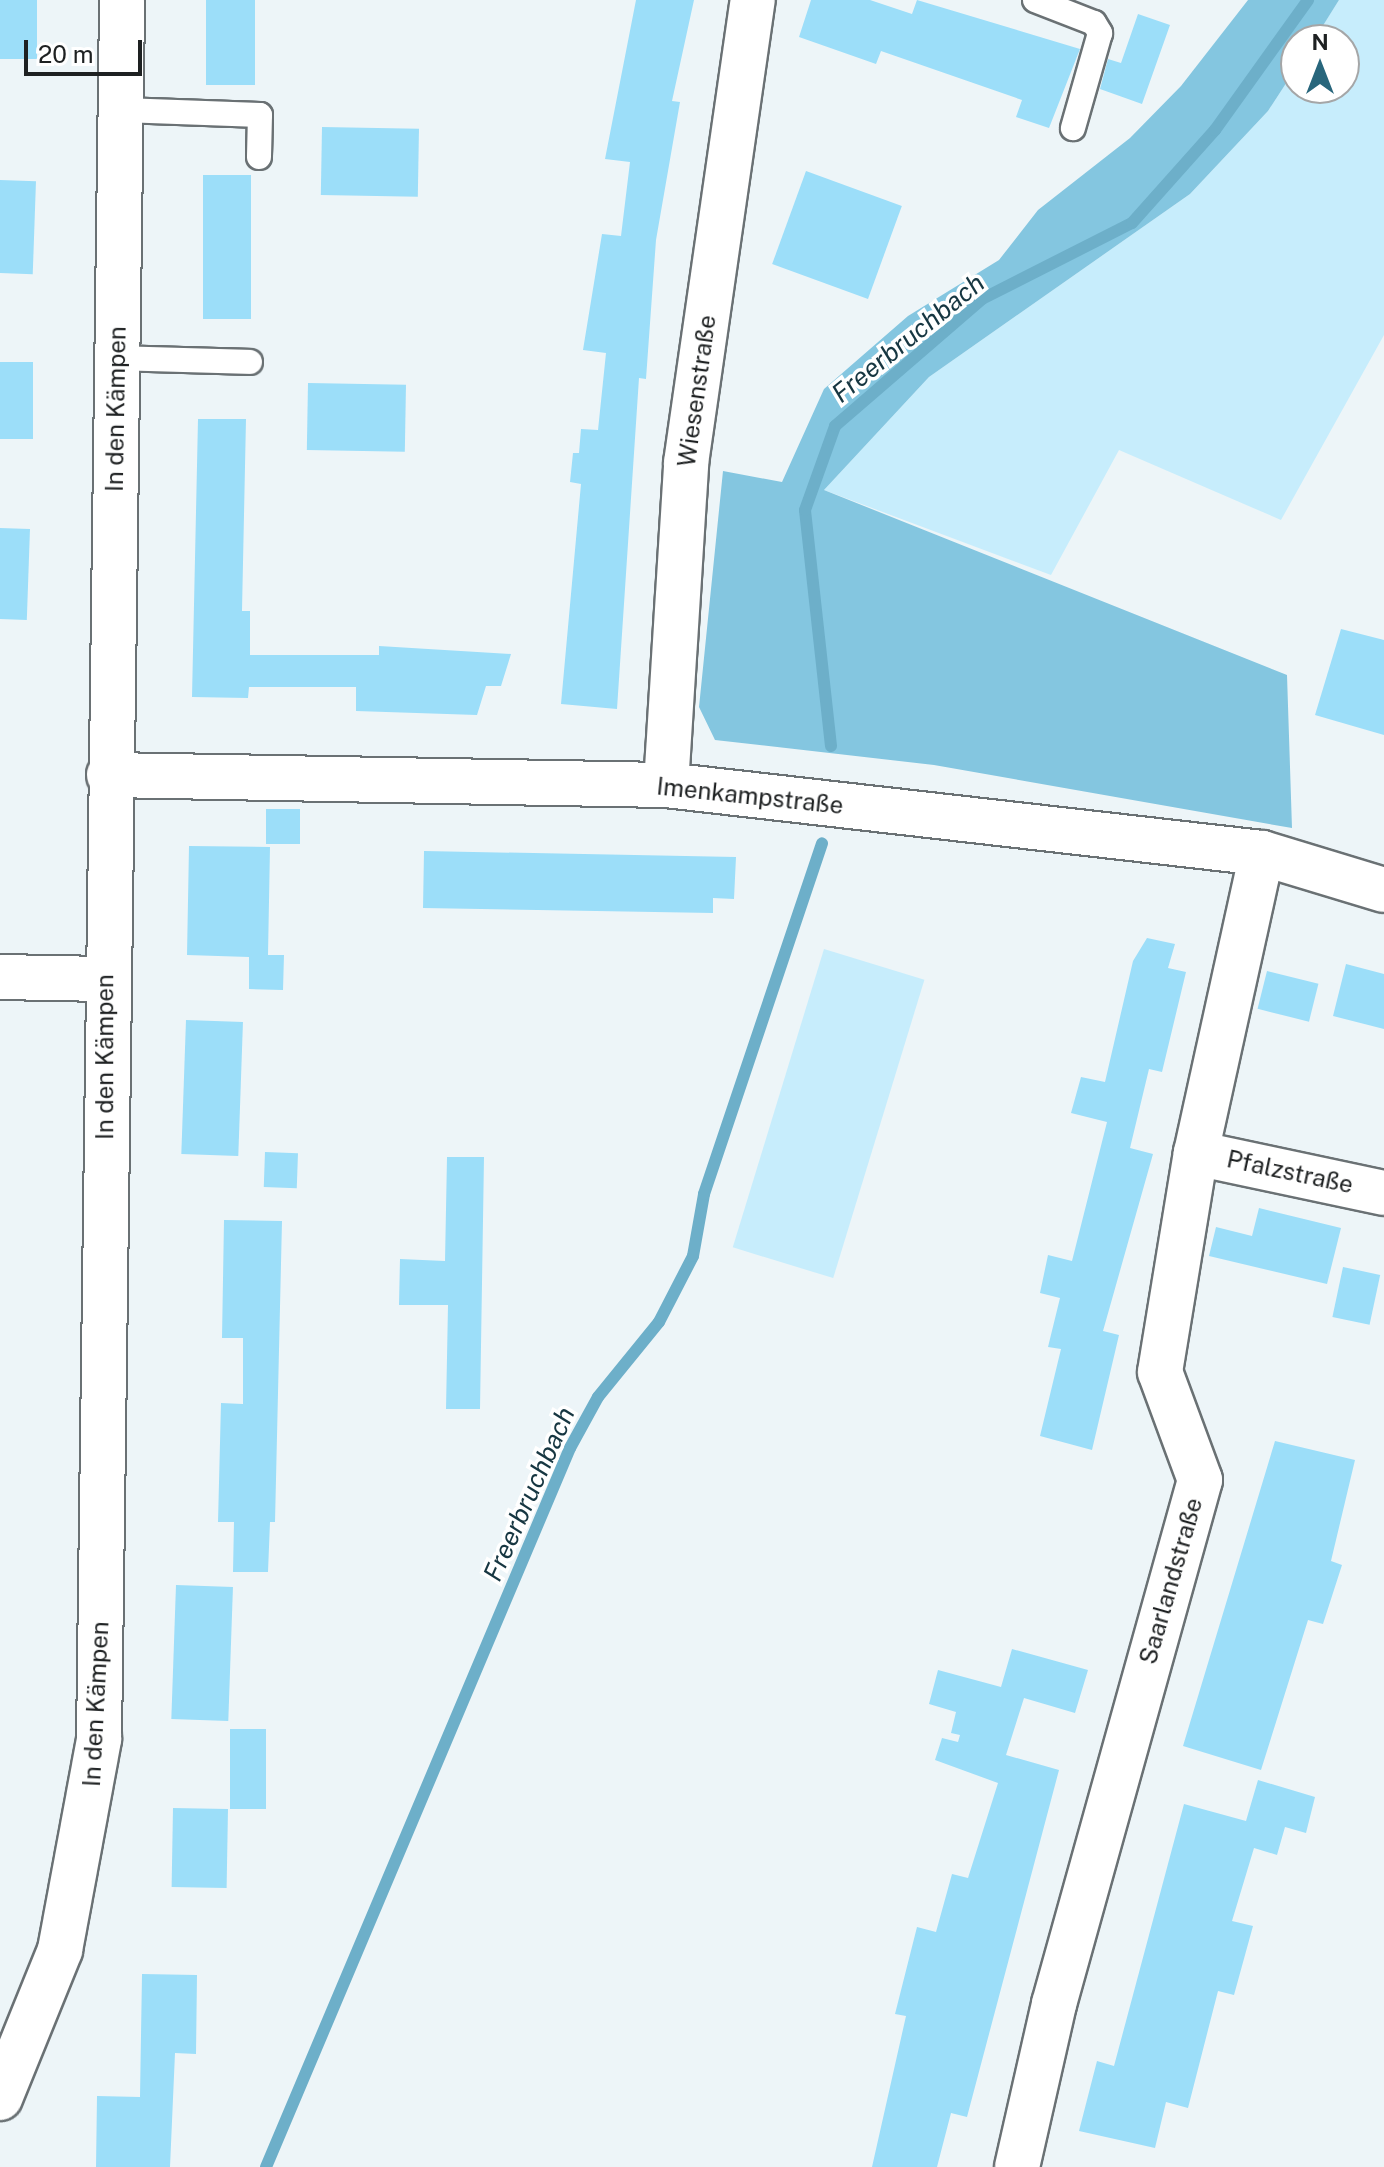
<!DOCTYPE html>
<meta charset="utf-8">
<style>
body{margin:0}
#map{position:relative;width:1384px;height:2167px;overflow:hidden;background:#edf5f8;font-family:"Public Sans",sans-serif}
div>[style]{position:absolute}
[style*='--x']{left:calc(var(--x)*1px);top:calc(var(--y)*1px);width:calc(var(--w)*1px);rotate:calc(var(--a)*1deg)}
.green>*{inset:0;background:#c7edfc;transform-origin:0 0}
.forest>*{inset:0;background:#84c6e0}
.stream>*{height:12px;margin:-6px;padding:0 6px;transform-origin:6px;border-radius:6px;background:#6dafc9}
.building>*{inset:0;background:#9cdef9;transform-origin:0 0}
.roads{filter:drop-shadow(2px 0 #6a7174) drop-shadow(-2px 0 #6a7174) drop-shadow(0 2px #6a7174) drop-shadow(0 -2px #6a7174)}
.lane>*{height:24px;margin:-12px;padding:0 12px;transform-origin:12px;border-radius:12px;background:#fff}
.street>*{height:44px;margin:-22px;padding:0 22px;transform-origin:22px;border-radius:22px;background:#fff}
span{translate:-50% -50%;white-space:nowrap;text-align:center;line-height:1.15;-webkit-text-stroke:7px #fff;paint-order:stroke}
.street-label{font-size:24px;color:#1e2122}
.water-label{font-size:26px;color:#163641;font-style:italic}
.north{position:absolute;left:1280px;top:24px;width:80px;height:80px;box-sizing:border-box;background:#fff;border:2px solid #a5a6a7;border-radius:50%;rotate:0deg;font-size:22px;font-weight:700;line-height:32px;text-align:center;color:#1e2122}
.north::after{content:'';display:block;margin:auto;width:28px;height:36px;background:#28667c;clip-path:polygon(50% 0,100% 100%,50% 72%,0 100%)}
.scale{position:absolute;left:24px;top:40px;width:118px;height:36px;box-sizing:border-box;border:4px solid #1e2122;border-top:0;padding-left:10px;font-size:24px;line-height:28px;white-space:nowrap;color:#1e2122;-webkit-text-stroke:6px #fff;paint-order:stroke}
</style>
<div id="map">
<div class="green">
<div style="clip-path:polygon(1339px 0,1384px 0,1384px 335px,1281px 520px,1119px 450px,1051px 575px,824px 490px,929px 377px,1190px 194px,1268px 111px,1296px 68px,1296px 88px,1344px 88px,1344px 40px,1314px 40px)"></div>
<div style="left:824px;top:949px;width:105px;height:312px;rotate:17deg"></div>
</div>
<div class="forest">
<div style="clip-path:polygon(1248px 0,1339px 0,1314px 40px,1296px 40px,1296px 68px,1268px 111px,1190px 194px,929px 377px,824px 490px,1287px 675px,1292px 828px,934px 765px,715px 740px,699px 707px,723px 471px,782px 482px,824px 389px,908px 316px,999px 260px,1038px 210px,1130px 138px,1181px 86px)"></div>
</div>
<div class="stream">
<div style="--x:831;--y:746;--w:237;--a:-96.3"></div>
<div style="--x:805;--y:510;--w:89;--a:-70.3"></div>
<div style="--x:835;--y:426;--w:194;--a:-40.8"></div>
<div style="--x:982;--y:299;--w:168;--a:-26.9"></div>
<div style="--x:1132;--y:223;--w:125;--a:-48.3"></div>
<div style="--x:1215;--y:130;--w:160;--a:-54.4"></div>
<div style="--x:266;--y:2167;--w:781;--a:-67.08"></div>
<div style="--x:570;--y:1448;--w:58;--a:-61.2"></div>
<div style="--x:598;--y:1397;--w:97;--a:-50.9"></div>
<div style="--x:659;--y:1322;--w:74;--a:-62.7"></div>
<div style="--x:693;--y:1256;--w:63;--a:-79.9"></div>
<div style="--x:704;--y:1194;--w:370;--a:-71.4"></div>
</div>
<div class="building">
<div style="left:0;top:0;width:37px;height:59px"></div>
<div style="left:206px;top:0;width:49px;height:85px"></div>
<div style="clip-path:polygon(636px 0,694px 0,672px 101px,680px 102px,656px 240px,646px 379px,639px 378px,617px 709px,561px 704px,581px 484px,570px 482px,573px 453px,579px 453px,581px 429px,598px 430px,606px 353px,583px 350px,602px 234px,621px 236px,630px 162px,605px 159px)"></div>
<div style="clip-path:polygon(811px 0,870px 0,912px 14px,917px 0,1080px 49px,1049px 128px,1016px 117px,1022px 100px,881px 51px,876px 64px,799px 37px)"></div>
<div style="clip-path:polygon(1138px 14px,1170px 25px,1142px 104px,1100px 89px,1108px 59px,1121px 63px)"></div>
<div style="left:322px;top:127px;width:97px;height:68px;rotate:1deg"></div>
<div style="left:806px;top:171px;width:102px;height:99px;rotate:20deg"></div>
<div style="left:203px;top:175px;width:48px;height:144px"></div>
<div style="left:0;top:180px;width:36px;height:93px;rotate:2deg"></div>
<div style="left:0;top:362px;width:33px;height:77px"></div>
<div style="left:308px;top:383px;width:98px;height:67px;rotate:1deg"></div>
<div style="clip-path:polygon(198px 419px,246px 419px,242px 611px,250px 611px,250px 655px,379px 655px,379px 646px,511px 654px,501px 686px,486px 686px,477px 715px,356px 711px,356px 687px,249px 687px,248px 698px,192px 697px)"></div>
<div style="left:0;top:528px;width:30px;height:91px;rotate:2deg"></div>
<div style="clip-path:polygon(1341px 629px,1384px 640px,1384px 735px,1315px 715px)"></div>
<div style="left:266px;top:809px;width:34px;height:35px"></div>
<div style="clip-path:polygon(189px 846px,270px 847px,268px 955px,284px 955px,283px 990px,249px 989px,249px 957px,187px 955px)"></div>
<div style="clip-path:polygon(424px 851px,736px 857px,734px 899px,713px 898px,713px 913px,423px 908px)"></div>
<div style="clip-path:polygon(1147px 938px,1175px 944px,1168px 968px,1186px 972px,1162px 1072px,1149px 1069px,1130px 1148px,1153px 1154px,1103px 1331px,1119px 1335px,1092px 1450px,1040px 1436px,1061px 1349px,1048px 1347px,1060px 1298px,1040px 1293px,1048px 1255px,1072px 1261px,1107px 1122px,1071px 1113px,1081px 1077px,1105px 1082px,1133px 961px)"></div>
<div style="clip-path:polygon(1346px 964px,1384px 974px,1384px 1029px,1333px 1016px)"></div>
<div style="left:1267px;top:971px;width:53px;height:39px;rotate:14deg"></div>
<div style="left:186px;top:1020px;width:57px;height:134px;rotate:2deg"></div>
<div style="left:265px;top:1152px;width:33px;height:35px;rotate:2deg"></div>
<div style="clip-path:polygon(447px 1157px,484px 1157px,480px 1409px,446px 1409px,448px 1305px,399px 1305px,400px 1259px,445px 1261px)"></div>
<div style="clip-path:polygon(1259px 1208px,1341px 1228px,1327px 1284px,1209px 1256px,1216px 1227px,1252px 1236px)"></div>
<div style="clip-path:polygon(224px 1220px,282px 1221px,275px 1522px,270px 1522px,268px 1572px,233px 1572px,234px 1522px,218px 1522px,221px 1403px,243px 1404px,243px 1338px,222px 1338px)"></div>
<div style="left:1343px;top:1267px;width:38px;height:51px;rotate:12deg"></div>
<div style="clip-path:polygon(1275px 1441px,1355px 1460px,1331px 1561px,1342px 1565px,1323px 1624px,1308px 1620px,1261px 1770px,1183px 1746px)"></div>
<div style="left:176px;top:1585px;width:57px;height:134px;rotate:2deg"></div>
<div style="clip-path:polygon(1012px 1649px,1088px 1670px,1075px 1713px,1024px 1698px,1006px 1755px,1059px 1770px,967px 2117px,951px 2113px,937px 2167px,872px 2167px,906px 2016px,895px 2014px,917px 1927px,936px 1932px,952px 1874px,968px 1878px,998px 1783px,935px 1760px,942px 1738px,958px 1742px,960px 1735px,951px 1733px,956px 1712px,929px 1704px,938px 1670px,1001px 1687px)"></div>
<div style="left:230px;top:1729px;width:36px;height:80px"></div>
<div style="clip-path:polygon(1258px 1780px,1315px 1797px,1306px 1833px,1285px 1827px,1277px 1855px,1254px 1848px,1232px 1921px,1253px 1926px,1234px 1995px,1218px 1991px,1188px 2108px,1166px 2102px,1155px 2148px,1079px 2131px,1097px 2061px,1114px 2066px,1184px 1804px,1246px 1821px)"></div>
<div style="left:173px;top:1808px;width:55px;height:79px;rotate:1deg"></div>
<div style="clip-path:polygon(142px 1974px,197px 1975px,196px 2054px,175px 2053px,170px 2167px,96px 2167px,97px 2096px,140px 2097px)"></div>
</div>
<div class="roads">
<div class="lane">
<div style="--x:1035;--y:0;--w:63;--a:21.3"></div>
<div style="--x:1094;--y:23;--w:12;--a:59"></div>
<div style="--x:1100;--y:33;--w:99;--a:105.9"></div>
<div style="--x:122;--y:110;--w:138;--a:2.1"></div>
<div style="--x:260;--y:115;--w:42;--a:91.4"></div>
<div style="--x:117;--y:358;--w:133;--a:1.7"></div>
</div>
<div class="street">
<div style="--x:109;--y:775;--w:557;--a:1.03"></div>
<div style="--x:666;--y:785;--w:600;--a:6.51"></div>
<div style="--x:1262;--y:853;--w:127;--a:16.9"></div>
<div style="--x:666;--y:785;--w:323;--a:-86.4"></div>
<div style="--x:686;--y:463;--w:468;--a:-81.8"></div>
<div style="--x:0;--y:977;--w:105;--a:1.1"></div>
<div style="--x:1196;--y:1153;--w:192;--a:12"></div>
<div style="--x:0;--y:2098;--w:160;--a:-67.9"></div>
<div style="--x:60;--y:1950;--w:215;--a:-79.5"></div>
<div style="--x:99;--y:1739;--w:1739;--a:-89.24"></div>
<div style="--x:1017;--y:2167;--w:167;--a:-77.2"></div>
<div style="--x:1054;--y:2004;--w:544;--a:-74.43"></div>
<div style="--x:1200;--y:1480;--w:115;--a:-110.3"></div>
<div style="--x:1160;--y:1372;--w:222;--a:-80.7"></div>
<div style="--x:1196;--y:1153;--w:307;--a:-77.6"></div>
</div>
</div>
<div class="street-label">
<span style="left:697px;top:391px;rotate:-82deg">Wiesenstraße</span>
<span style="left:116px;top:409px;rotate:-89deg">In den Kämpen</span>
<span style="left:750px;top:796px;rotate:6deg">Imenkampstraße</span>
<span style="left:105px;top:1057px;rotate:-90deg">In den Kämpen</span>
<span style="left:1290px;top:1172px;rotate:12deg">Pfalzstraße</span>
<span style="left:1171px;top:1581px;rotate:-74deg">Saarlandstraße</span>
<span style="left:96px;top:1704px;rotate:-87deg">In den Kämpen</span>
</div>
<div class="water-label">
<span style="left:908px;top:338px;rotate:-39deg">Freerbruchbach</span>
<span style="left:529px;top:1494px;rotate:-66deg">Freerbruchbach</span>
</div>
<div class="north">N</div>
<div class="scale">20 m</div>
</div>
